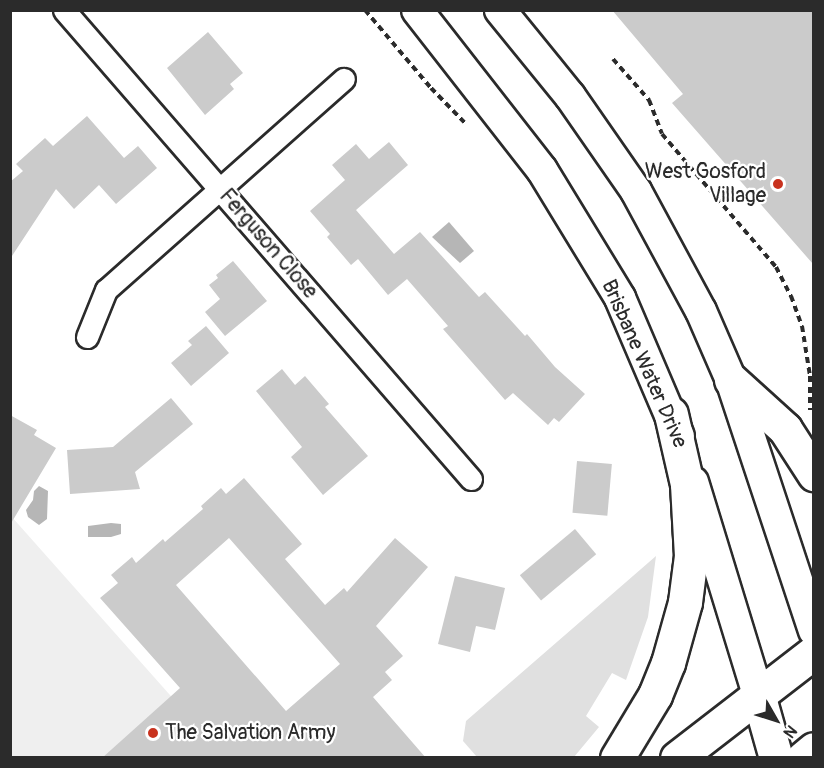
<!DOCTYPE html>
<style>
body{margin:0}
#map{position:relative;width:824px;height:768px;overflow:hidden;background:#fff;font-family:Pangolin,sans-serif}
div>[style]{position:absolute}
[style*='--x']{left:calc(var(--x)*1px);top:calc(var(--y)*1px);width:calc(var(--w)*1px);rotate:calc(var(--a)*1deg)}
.built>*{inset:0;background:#efefef}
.green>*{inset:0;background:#e0e0e0}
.water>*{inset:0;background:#b6b6b6}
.building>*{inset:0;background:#cbcbcb;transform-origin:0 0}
.path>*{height:4px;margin-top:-2px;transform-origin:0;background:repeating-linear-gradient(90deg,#2b2b2b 0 6px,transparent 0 10.5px)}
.roads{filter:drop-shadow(2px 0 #2b2b2b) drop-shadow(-2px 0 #2b2b2b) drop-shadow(0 2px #2b2b2b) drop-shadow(0 -2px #2b2b2b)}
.street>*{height:21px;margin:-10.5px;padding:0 10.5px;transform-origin:10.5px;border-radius:10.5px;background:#fff}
.secondary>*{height:30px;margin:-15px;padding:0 15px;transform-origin:15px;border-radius:15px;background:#fff}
.primary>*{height:33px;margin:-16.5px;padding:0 16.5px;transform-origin:16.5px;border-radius:16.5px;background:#fff}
.highway>*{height:33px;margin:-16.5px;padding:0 16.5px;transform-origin:16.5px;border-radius:16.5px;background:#fff}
.dots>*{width:16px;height:16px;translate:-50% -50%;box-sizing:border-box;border:3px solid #fff;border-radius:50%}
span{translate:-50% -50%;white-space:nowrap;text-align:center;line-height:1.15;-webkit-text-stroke:4.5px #fff;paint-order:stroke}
.poi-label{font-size:21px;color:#2b2b2b}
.right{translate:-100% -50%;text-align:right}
.left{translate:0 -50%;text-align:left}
.street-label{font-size:21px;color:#2b2b2b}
.frame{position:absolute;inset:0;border:12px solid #2b2b2b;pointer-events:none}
.north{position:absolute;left:746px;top:690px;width:60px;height:60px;-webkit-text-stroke:4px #fff;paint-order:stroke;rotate:129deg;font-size:16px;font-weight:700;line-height:24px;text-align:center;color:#2b2b2b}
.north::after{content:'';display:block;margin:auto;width:21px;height:27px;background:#2b2b2b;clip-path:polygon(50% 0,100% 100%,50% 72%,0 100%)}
</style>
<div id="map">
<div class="built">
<div style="clip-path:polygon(11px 516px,225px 757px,11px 757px)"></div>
</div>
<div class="green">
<div style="clip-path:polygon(656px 556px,648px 617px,626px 680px,612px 673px,586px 716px,599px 727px,574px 757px,477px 757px,463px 741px,466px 721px)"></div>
</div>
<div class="water">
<div style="clip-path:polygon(449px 222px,474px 251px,460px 263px,432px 237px)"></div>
<div style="clip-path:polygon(39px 486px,48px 491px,47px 519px,39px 525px,28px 517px,26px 510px,33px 500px,34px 491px)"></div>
<div style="clip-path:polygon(111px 523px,121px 524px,121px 534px,111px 537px,88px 537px,88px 526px)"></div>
</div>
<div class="building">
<div style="clip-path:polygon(612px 10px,813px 10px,813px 264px,672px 103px,683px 94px)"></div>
<div style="clip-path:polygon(208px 32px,243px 73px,230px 84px,234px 89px,205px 115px,167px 68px)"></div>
<div style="clip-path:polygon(87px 116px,124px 158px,138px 146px,157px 168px,116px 204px,99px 185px,74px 209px,56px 189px,10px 259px,10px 182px,23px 171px,16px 164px,45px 138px,53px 146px)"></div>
<div style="clip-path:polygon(389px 142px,408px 165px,356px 210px,394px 254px,420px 232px,479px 297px,485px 292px,525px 336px,527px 334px,555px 367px,585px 394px,559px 422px,554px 418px,548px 425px,513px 393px,505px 400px,443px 329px,448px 326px,407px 279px,388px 295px,358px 259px,351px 265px,327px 237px,330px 234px,310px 211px,345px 180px,332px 165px,356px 144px,369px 159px)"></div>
<div style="clip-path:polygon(233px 261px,267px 301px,225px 336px,205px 312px,220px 299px,209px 285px,218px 278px,216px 275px)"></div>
<div style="clip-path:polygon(206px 326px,229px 353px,191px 386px,171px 363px,192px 345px,188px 341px)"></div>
<div style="clip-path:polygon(282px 369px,295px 385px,305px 376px,329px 404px,325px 407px,368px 456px,323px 495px,291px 457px,302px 447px,256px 391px)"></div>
<div style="clip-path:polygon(171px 398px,193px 424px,135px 472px,140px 489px,70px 494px,67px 450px,113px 447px)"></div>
<div style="clip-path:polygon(10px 415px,37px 430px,34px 435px,56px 448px,10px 525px)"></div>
<div style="left:577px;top:461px;width:35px;height:52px;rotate:5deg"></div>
<div style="clip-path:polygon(evenodd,244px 478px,302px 544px,285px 559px,325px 605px,344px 588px,347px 592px,395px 538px,428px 567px,376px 626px,403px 656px,385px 672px,392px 680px,373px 697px,426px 758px,102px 758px,180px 688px,100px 598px,118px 583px,111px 575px,132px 557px,136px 563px,163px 539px,165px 542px,203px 509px,201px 506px,221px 488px,226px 494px,244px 478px,229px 538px,340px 664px,286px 711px,176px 585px,229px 538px)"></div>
<div style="left:575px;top:529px;width:33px;height:72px;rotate:50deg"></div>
<div style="clip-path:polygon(455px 576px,505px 588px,495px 630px,476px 626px,470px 652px,438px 644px)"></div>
</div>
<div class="path">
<div style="--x:365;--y:10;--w:102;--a:49.8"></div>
<div style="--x:431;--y:88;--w:50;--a:45.8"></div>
<div style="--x:613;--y:59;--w:55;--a:48.7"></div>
<div style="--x:649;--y:100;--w:36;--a:69"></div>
<div style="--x:662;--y:134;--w:175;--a:49.4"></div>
<div style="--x:776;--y:267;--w:33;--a:63"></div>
<div style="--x:791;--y:296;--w:32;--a:70"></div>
<div style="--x:802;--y:326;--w:51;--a:80.9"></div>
<div style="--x:810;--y:376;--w:34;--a:90"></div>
</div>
<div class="roads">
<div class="street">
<div style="--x:64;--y:10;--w:621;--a:49.05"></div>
<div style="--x:87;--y:337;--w:51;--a:-68"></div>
<div style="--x:106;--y:290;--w:318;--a:-41.6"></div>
</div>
<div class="secondary">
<div style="--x:417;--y:10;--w:203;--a:52"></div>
<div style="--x:542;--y:170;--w:150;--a:58.6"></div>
<div style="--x:620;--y:298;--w:150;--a:66.9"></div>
<div style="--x:500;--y:10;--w:111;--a:50.9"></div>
<div style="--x:570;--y:96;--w:116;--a:55.2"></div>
<div style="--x:636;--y:191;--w:136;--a:61.6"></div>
<div style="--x:701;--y:311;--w:75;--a:66.5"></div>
<div style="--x:731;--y:380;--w:264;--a:71.7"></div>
<div style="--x:693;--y:482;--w:222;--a:73"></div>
</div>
<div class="primary">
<div style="--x:758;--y:694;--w:66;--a:74.3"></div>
</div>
<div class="highway">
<div style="--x:731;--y:380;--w:73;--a:42.2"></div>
<div style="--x:785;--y:429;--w:54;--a:57.2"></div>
<div style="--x:617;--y:758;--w:74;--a:-58.9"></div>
<div style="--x:655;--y:695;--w:35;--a:-68"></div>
<div style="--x:668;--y:663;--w:63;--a:-74.4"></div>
<div style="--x:685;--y:602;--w:46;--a:-82.6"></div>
<div style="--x:691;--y:556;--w:72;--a:-93.2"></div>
<div style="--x:687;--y:484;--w:72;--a:-102.9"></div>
<div style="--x:677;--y:758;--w:173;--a:-37.7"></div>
<div style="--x:803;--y:758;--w:14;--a:-39"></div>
</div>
</div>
<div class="dots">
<div style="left:778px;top:184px;background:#c8321e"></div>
<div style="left:153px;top:733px;background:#c8321e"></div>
</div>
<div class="poi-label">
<span class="right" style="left:766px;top:184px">West Gosford<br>Village</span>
<span class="left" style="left:165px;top:733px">The Salvation Army</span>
</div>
<div class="street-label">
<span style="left:268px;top:244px;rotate:49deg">Ferguson Close</span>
<span style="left:644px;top:364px;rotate:66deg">Brisbane Water Drive</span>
</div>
<div class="frame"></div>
<div class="north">N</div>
</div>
